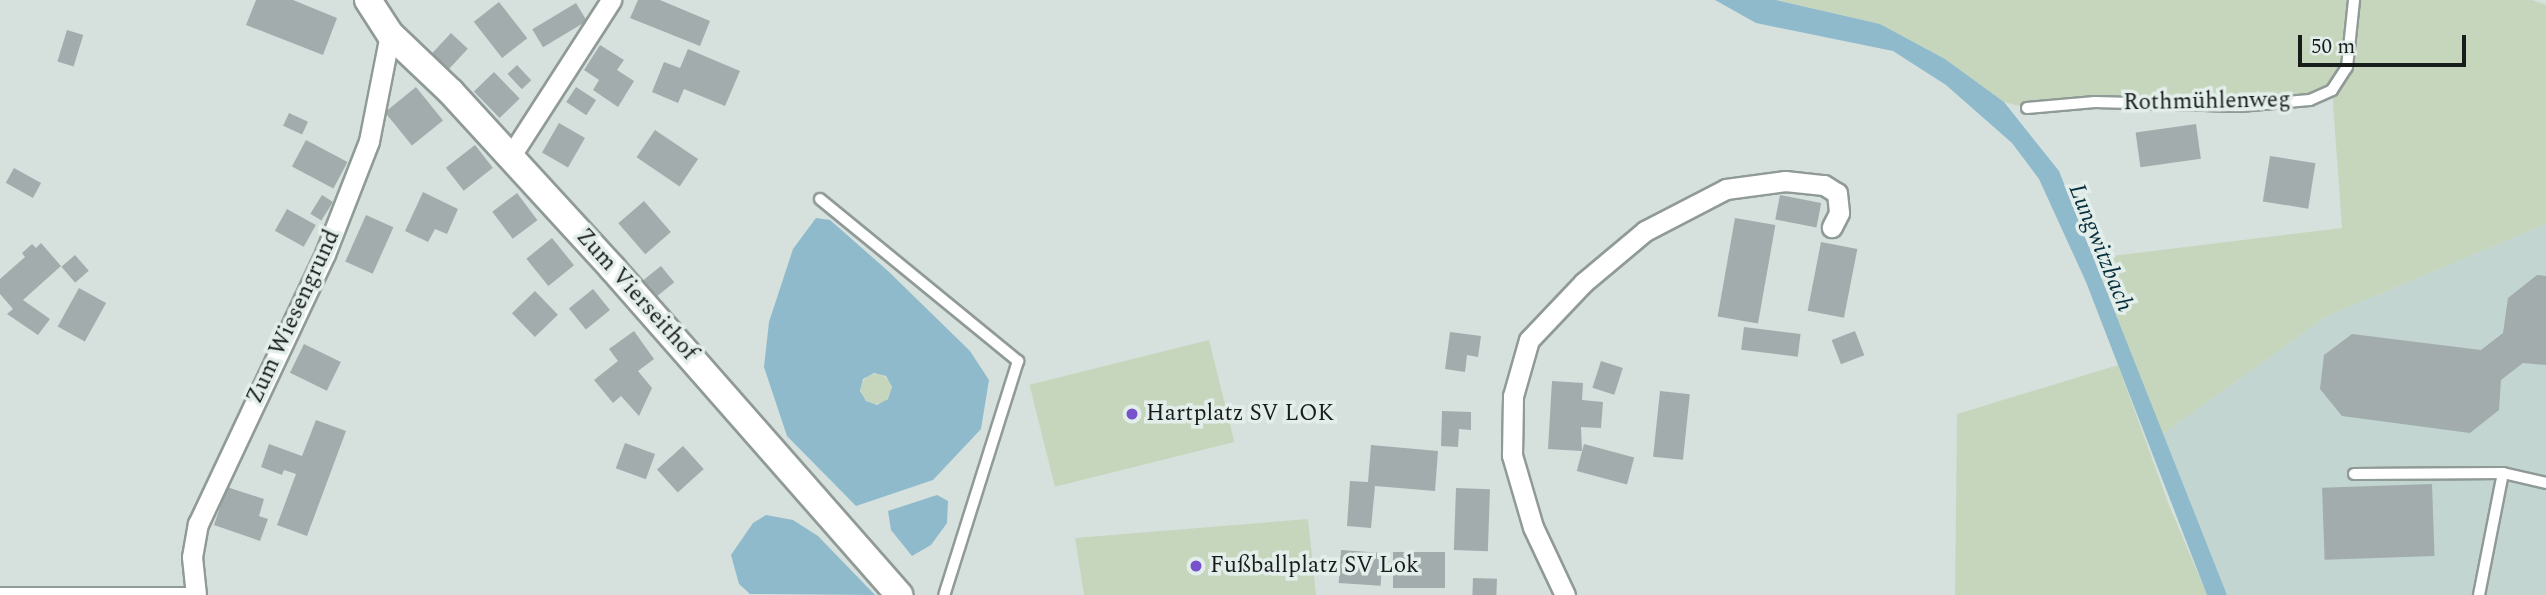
<!DOCTYPE html>
<meta charset="utf-8">
<style>
body{margin:0}
#map{position:relative;width:2546px;height:595px;overflow:hidden;background:#d6e1de;font-family:Spectral,serif}
div>[style]{position:absolute}
[style*='--x']{left:calc(var(--x)*1px);top:calc(var(--y)*1px);width:calc(var(--w)*1px);rotate:calc(var(--a)*1deg)}
.built>*{inset:0;background:#c2d5d0}
.green>*{inset:0;background:#c6d6bd;transform-origin:0 0}
.round{border-radius:50%}
.water>*{inset:0;background:#8ebacc}
.building>*{inset:0;background:#a2acad;transform-origin:0 0}
.roads{filter:drop-shadow(2px 0 #909a97) drop-shadow(-2px 0 #909a97) drop-shadow(0 2px #909a97) drop-shadow(0 -2px #909a97)}
.lane>*{height:10px;margin:-5px;padding:0 5px;transform-origin:5px;border-radius:5px;background:#fff}
.street>*{height:19px;margin:-9.5px;padding:0 9.5px;transform-origin:9.5px;border-radius:9.5px;background:#fff}
.secondary>*{height:26px;margin:-13px;padding:0 13px;transform-origin:13px;border-radius:13px;background:#fff}
.dots>*{width:19px;height:19px;translate:-50% -50%;box-sizing:border-box;border:4px solid #e3eeeb;border-radius:50%}
span{translate:-50% -50%;white-space:nowrap;text-align:center;line-height:1.15;-webkit-text-stroke:7px #e3eeeb;paint-order:stroke}
.street-label{font-size:23px;color:#181c1b}
.poi-label{font-size:23px;color:#181c1b}
.left{translate:0 -50%;text-align:left}
.water-label{font-size:24px;color:#062f3d;font-style:italic}
.scale{position:absolute;left:2298px;top:35px;width:168px;height:32px;box-sizing:border-box;border:4px solid #181c1b;border-top:0;padding-left:9px;font-size:21px;line-height:24px;white-space:nowrap;color:#181c1b;-webkit-text-stroke:5px #e3eeeb;paint-order:stroke}
</style>
<div id="map">
<div class="built">
<div style="clip-path:polygon(2546px 224px,2546px 595px,2227px 595px,2161px 435px,2327px 316px)"></div>
</div>
<div class="green">
<div style="clip-path:polygon(1777px 0,2532px 0,2546px 5px,2546px 224px,2327px 316px,2161px 435px,2095px 258px,2342px 228px,2332px 90px,2310px 100px,2241px 106px,2095px 102px,2027px 108px,2004px 102px,1945px 59px,1880px 24px)"></div>
<div style="left:1209px;top:340px;width:105px;height:185px;rotate:76deg"></div>
<div style="clip-path:polygon(2118px 365px,2169px 505px,2207px 595px,1955px 595px,1957px 414px)"></div>
<div class="round" style="left:861px;top:374px;width:30px;height:30px"></div>
<div style="clip-path:polygon(1308px 519px,1316px 595px,1084px 595px,1075px 538px)"></div>
</div>
<div class="water">
<div style="clip-path:polygon(1715px 0,1776px 0,1880px 24px,1945px 59px,2004px 102px,2059px 171px,2227px 595px,2207px 595px,2086px 282px,2039px 179px,2012px 143px,1946px 85px,1893px 51px,1756px 23px)"></div>
<div style="clip-path:polygon(evenodd,816px 218px,830px 220px,888px 271px,970px 351px,989px 380px,981px 429px,933px 480px,856px 506px,787px 436px,764px 367px,769px 322px,793px 249px,816px 218px,874px 373px,886px 376px,892px 387px,888px 399px,877px 405px,866px 401px,860px 391px,863px 379px,874px 373px)"></div>
<div style="clip-path:polygon(937px 495px,948px 501px,947px 523px,931px 545px,912px 556px,891px 530px,888px 511px)"></div>
<div style="clip-path:polygon(766px 515px,793px 520px,818px 536px,875px 595px,750px 594px,739px 584px,731px 555px,753px 523px)"></div>
</div>
<div class="building">
<div style="clip-path:polygon(256px 0,293px 0,337px 18px,323px 55px,246px 25px)"></div>
<div style="clip-path:polygon(638px 0,660px 0,710px 21px,700px 46px,630px 18px)"></div>
<div style="left:499px;top:2px;width:46px;height:32px;rotate:52deg"></div>
<div style="left:576px;top:3px;width:21px;height:51px;rotate:59deg"></div>
<div style="left:67px;top:30px;width:17px;height:33px;rotate:17deg"></div>
<div style="left:451px;top:33px;width:23px;height:30px;rotate:43deg"></div>
<div style="clip-path:polygon(600px 45px,624px 60px,617px 70px,634px 81px,618px 107px,593px 90px,599px 80px,584px 70px)"></div>
<div style="clip-path:polygon(688px 49px,740px 71px,725px 106px,684px 89px,678px 103px,652px 92px,664px 62px,680px 68px)"></div>
<div style="left:517px;top:65px;width:21px;height:13px;rotate:47deg"></div>
<div style="left:494px;top:72px;width:37px;height:28px;rotate:46deg"></div>
<div style="left:416px;top:87px;width:43px;height:40px;rotate:51deg"></div>
<div style="left:576px;top:87px;width:24px;height:18px;rotate:33deg"></div>
<div style="left:289px;top:113px;width:21px;height:14px;rotate:25deg"></div>
<div style="left:559px;top:123px;width:30px;height:34px;rotate:30deg"></div>
<div style="left:2196px;top:124px;width:35px;height:61px;rotate:82deg"></div>
<div style="left:655px;top:130px;width:52px;height:33px;rotate:34deg"></div>
<div style="left:306px;top:140px;width:47px;height:30px;rotate:28deg"></div>
<div style="left:475px;top:145px;width:29px;height:37px;rotate:52deg"></div>
<div style="left:2270px;top:156px;width:46px;height:46px;rotate:9deg"></div>
<div style="left:14px;top:168px;width:31px;height:17px;rotate:29deg"></div>
<div style="clip-path:polygon(423px 192px,458px 209px,447px 234px,435px 229px,428px 242px,405px 231px)"></div>
<div style="left:517px;top:193px;width:34px;height:31px;rotate:53deg"></div>
<div style="left:322px;top:195px;width:13px;height:22px;rotate:32deg"></div>
<div style="left:1780px;top:195px;width:42px;height:25px;rotate:11deg"></div>
<div style="left:644px;top:201px;width:41px;height:34px;rotate:49deg"></div>
<div style="left:287px;top:209px;width:33px;height:25px;rotate:29deg"></div>
<div style="left:366px;top:215px;width:30px;height:51px;rotate:24deg"></div>
<div style="left:1735px;top:218px;width:41px;height:100px;rotate:10deg"></div>
<div style="left:552px;top:238px;width:35px;height:33px;rotate:51deg"></div>
<div style="left:1821px;top:242px;width:37px;height:70px;rotate:11deg"></div>
<div style="clip-path:polygon(41px 243px,61px 266px,23px 300px,50px 319px,38px 335px,7px 314px,13px 309px,0 294px,0 279px,25px 257px,22px 253px,32px 244px,36px 248px)"></div>
<div style="left:75px;top:255px;width:21px;height:18px;rotate:49deg"></div>
<div style="left:661px;top:266px;width:21px;height:26px;rotate:51deg"></div>
<div style="clip-path:polygon(2537px 275px,2546px 276px,2546px 365px,2523px 363px,2501px 380px,2499px 410px,2470px 433px,2342px 416px,2320px 389px,2324px 355px,2352px 334px,2481px 350px,2503px 333px,2508px 298px)"></div>
<div style="left:79px;top:288px;width:31px;height:44px;rotate:29deg"></div>
<div style="left:593px;top:289px;width:27px;height:31px;rotate:51deg"></div>
<div style="left:535px;top:291px;width:33px;height:32px;rotate:46deg"></div>
<div style="left:1744px;top:327px;width:57px;height:23px;rotate:7deg"></div>
<div style="clip-path:polygon(634px 331px,654px 359px,638px 371px,652px 388px,639px 416px,621px 396px,613px 403px,594px 380px,618px 361px,609px 349px)"></div>
<div style="left:1855px;top:331px;width:26px;height:25px;rotate:69deg"></div>
<div style="clip-path:polygon(1450px 332px,1481px 336px,1478px 357px,1467px 355px,1465px 372px,1445px 369px)"></div>
<div style="left:304px;top:344px;width:41px;height:32px;rotate:26deg"></div>
<div style="left:1601px;top:361px;width:23px;height:28px;rotate:18deg"></div>
<div style="clip-path:polygon(1552px 381px,1583px 383px,1582px 400px,1603px 402px,1601px 428px,1581px 427px,1582px 451px,1548px 449px)"></div>
<div style="left:1660px;top:391px;width:30px;height:66px;rotate:6deg"></div>
<div style="clip-path:polygon(1442px 411px,1471px 412px,1471px 430px,1459px 429px,1458px 447px,1441px 446px)"></div>
<div style="clip-path:polygon(316px 420px,346px 431px,307px 536px,277px 525px,296px 474px,284px 470px,282px 475px,261px 467px,269px 444px,302px 456px)"></div>
<div style="left:625px;top:443px;width:32px;height:27px;rotate:20deg"></div>
<div style="left:1584px;top:444px;width:52px;height:28px;rotate:15deg"></div>
<div style="clip-path:polygon(1371px 445px,1438px 451px,1435px 491px,1375px 486px,1371px 528px,1347px 526px,1350px 481px,1368px 482px)"></div>
<div style="left:683px;top:446px;width:31px;height:35px;rotate:48deg"></div>
<div style="left:2432px;top:484px;width:72px;height:110px;rotate:88deg"></div>
<div style="clip-path:polygon(227px 487px,264px 499px,259px 516px,268px 519px,260px 541px,214px 525px)"></div>
<div style="left:1456px;top:488px;width:34px;height:62px;rotate:2deg"></div>
<div style="left:1341px;top:550px;width:42px;height:33px;rotate:4deg"></div>
<div style="left:1393px;top:552px;width:52px;height:36px"></div>
<div style="left:1473px;top:578px;width:24px;height:17px;rotate:2deg"></div>
</div>
<div class="roads">
<div class="lane">
<div style="--x:2027;--y:108;--w:68;--a:-5"></div>
<div style="--x:2095;--y:102;--w:145;--a:1.6"></div>
<div style="--x:2240;--y:106;--w:70;--a:-4.9"></div>
<div style="--x:2310;--y:100;--w:24;--a:-24"></div>
<div style="--x:2332;--y:90;--w:27;--a:-57"></div>
<div style="--x:2347;--y:67;--w:67;--a:-84"></div>
<div style="--x:820;--y:199;--w:256;--a:39.3"></div>
<div style="--x:1018;--y:361;--w:245;--a:107.5"></div>
<div style="--x:2354;--y:474;--w:149;--a:-0.4"></div>
<div style="--x:2503;--y:473;--w:44;--a:13.1"></div>
<div style="--x:0;--y:593;--w:195;--a:0"></div>
<div style="--x:2479;--y:595;--w:124;--a:-78.9"></div>
</div>
<div class="street">
<div style="--x:510;--y:157;--w:187;--a:-57.2"></div>
<div style="--x:196;--y:595;--w:38;--a:-96"></div>
<div style="--x:192;--y:557;--w:34;--a:-80"></div>
<div style="--x:198;--y:524;--w:298;--a:-64.8"></div>
<div style="--x:325;--y:254;--w:121;--a:-68.7"></div>
<div style="--x:369;--y:141;--w:109;--a:-78.9"></div>
<div style="--x:1565;--y:595;--w:75;--a:-115.2"></div>
<div style="--x:1533;--y:527;--w:75;--a:-106.3"></div>
<div style="--x:1512;--y:455;--w:59;--a:-89"></div>
<div style="--x:1513;--y:396;--w:58;--a:-74.1"></div>
<div style="--x:1529;--y:340;--w:79;--a:-46.5"></div>
<div style="--x:1583;--y:283;--w:81;--a:-40"></div>
<div style="--x:1645;--y:231;--w:91;--a:-27.4"></div>
<div style="--x:1726;--y:189;--w:60;--a:-7.7"></div>
<div style="--x:1785;--y:181;--w:39;--a:6"></div>
<div style="--x:1824;--y:185;--w:15;--a:32"></div>
<div style="--x:1837;--y:193;--w:20;--a:84"></div>
<div style="--x:1839;--y:213;--w:16;--a:117"></div>
</div>
<div class="secondary">
<div style="--x:368;--y:0;--w:40;--a:57.1"></div>
<div style="--x:390;--y:34;--w:84;--a:43.6"></div>
<div style="--x:451;--y:92;--w:240;--a:47.5"></div>
<div style="--x:613;--y:269;--w:434;--a:48.7"></div>
</div>
</div>
<div class="dots">
<div style="left:1132px;top:414px;background:#7752cb"></div>
<div style="left:1196px;top:566px;background:#7752cb"></div>
</div>
<div class="street-label">
<span style="left:2207px;top:102px;rotate:-1deg">Rothmühlenweg</span>
<span style="left:636px;top:295px;rotate:48deg">Zum Vierseithof</span>
<span style="left:294px;top:317px;rotate:-65deg">Zum Wiesengrund</span>
</div>
<div class="poi-label">
<span class="left" style="left:1146px;top:414px">Hartplatz SV LOK</span>
<span class="left" style="left:1210px;top:566px">Fußballplatz SV Lok</span>
</div>
<div class="water-label">
<span style="left:2100px;top:248px;rotate:68deg">Lungwitzbach</span>
</div>
<div class="scale">50 m</div>
</div>
